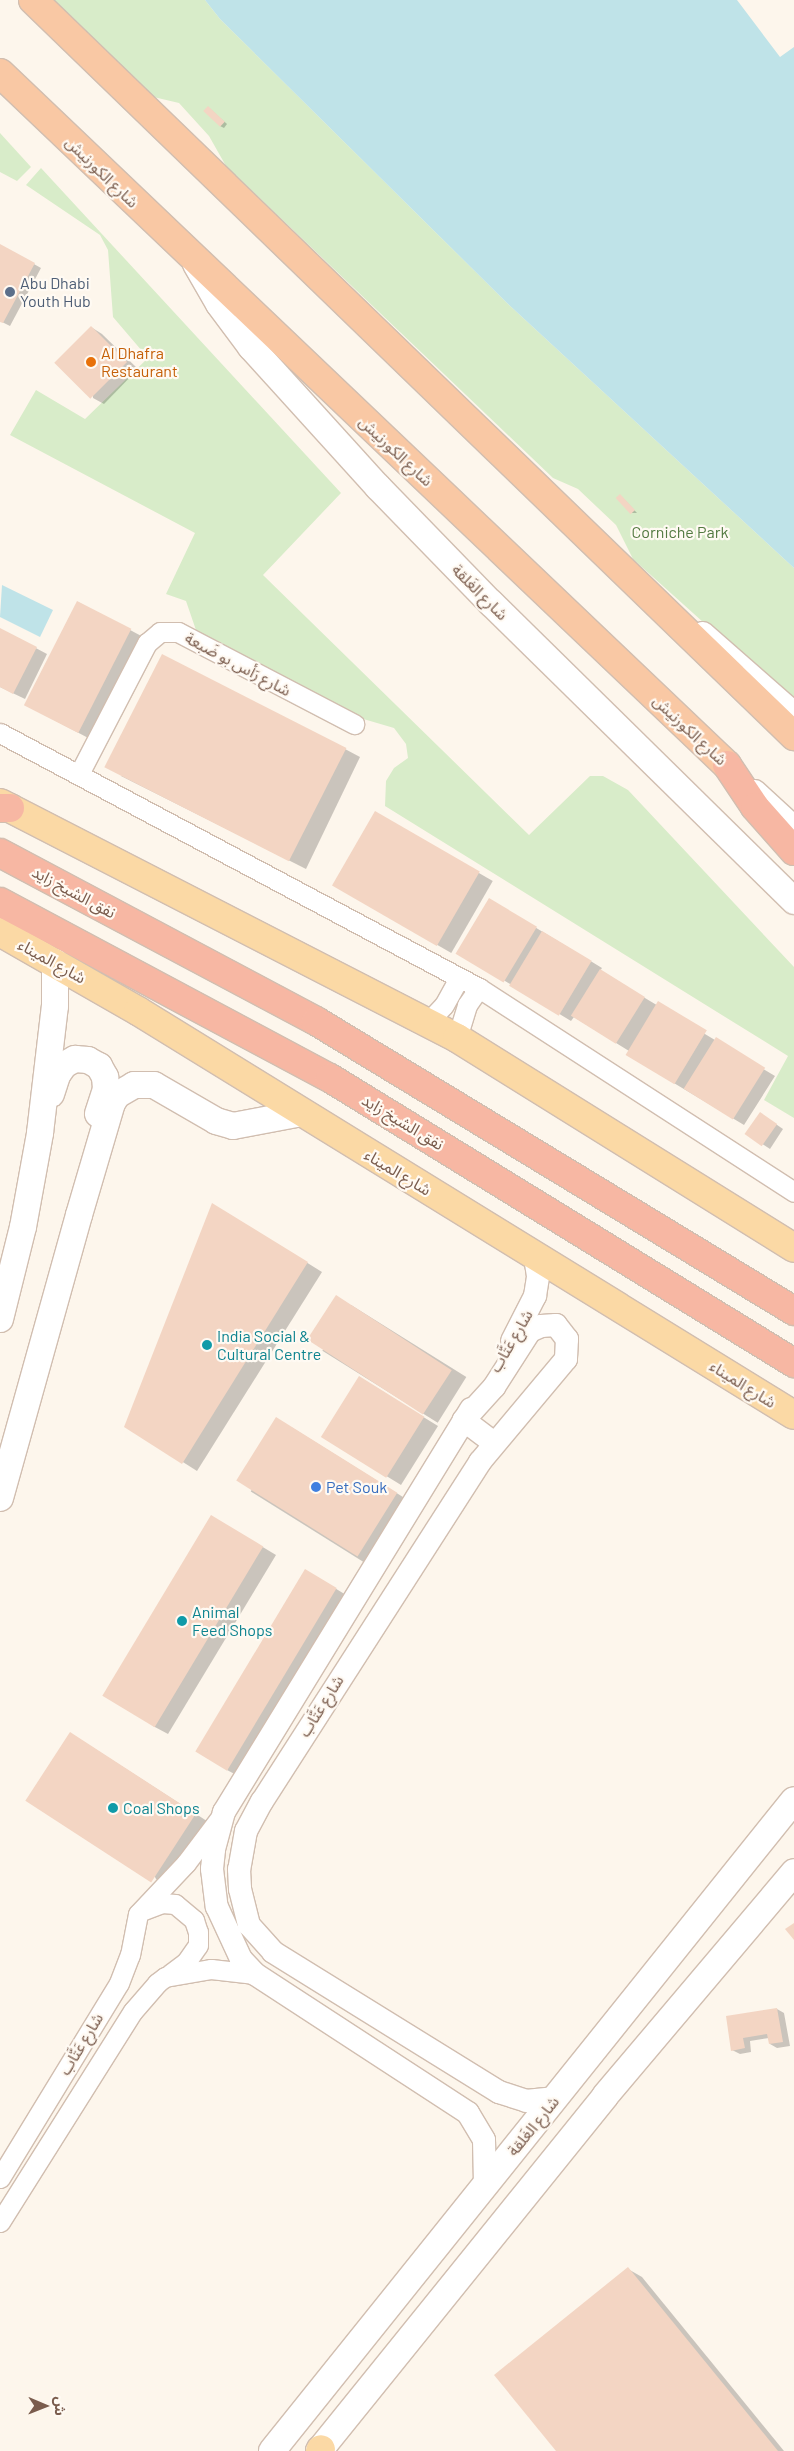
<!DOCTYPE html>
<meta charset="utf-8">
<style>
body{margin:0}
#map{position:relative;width:794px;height:2451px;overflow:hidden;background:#fdf6ec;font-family:Barlow,"Noto Sans Arabic",sans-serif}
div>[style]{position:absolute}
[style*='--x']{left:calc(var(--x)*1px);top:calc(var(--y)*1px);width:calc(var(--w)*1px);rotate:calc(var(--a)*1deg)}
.green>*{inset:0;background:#d8ecc9}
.water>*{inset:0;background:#bfe3e8}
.shadow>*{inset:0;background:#0003;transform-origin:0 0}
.building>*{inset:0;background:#f3d5c3;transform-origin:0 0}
.roads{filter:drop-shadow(1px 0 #d1beb0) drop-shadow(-1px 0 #d1beb0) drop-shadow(0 1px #d1beb0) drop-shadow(0 -1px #d1beb0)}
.minor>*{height:19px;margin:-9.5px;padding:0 9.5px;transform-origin:9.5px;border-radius:9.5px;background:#fff}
.tertiary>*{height:22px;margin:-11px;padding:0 11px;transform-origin:11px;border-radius:11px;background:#fff}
.secondary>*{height:26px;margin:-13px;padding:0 13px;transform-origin:13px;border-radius:13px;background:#fff}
.primary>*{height:28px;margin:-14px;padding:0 14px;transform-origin:14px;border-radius:14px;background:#fbd9a5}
.trunk>*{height:28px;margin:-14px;padding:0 14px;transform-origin:14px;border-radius:14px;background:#f9c8a4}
.motorway>*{height:28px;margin:-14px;padding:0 14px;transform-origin:14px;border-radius:14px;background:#f7b7a3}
.dots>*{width:14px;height:14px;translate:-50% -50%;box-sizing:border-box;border:2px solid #fffaf3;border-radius:50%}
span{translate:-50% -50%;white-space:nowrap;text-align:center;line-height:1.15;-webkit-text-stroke:4.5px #fffaf3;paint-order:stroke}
.street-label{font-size:16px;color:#7a5c4d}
.service-label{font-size:16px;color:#4e5e75}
.left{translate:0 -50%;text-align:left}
.food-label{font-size:16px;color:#c56008}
.park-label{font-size:16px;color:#537a41}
.culture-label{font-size:16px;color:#0d838f}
.shop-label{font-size:16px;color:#366cbe}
.north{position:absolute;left:20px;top:2381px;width:50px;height:50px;-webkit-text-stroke:4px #fffaf3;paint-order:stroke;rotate:91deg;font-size:14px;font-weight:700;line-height:20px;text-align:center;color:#7a5c4d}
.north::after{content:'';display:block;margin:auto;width:18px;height:22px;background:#7a5c4d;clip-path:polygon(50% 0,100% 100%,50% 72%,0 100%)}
</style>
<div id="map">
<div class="green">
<div style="clip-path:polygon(49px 0,205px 0,220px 19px,507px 303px,794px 568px,794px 704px,633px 559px,616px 525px,578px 489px,553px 478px,226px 166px,209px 136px,179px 103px,145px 95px)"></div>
<div style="clip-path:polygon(0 133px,31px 167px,17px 181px,0 172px)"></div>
<div style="clip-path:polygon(41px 168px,341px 493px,263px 575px,529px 835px,590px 776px,603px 776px,628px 790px,794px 967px,794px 1118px,764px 1100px,788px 1056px,385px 806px,386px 781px,394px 768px,408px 758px,406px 744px,394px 728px,360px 718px,198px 636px,186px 601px,166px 594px,195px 533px,10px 435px,36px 390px,85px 419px,148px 358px,113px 317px,108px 250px,100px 235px,26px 185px)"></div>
</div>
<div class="water">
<div style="clip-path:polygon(205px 0,737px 0,780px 57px,794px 47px,794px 568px,507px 303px,220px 19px)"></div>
<div style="clip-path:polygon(2px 585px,53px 610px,40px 637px,0 617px)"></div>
</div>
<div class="shadow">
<div style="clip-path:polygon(208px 107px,227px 124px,224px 128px,220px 126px)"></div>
<div style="clip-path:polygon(0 245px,41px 268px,10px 326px,0 321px)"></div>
<div style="clip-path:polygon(91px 327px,102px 334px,138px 369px,104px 404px,93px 398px)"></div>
<div style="clip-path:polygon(618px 498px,623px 498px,637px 513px,632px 513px)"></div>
<div style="clip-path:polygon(78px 602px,145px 638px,92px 740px,39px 712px)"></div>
<div style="clip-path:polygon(0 629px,47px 654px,25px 699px,0 687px)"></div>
<div style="clip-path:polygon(345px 749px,360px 757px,306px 869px,121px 776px)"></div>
<div style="left:375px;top:813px;width:136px;height:83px;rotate:30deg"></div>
<div style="clip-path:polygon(500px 906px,602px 968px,600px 971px,775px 1076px,744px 1125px,627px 1055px,629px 1051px,574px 1017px,571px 1021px,457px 952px)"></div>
<div style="clip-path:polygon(767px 1118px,783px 1129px,770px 1149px,747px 1134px)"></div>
<div style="clip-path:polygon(227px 1213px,322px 1272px,197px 1471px,126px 1426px)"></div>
<div style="left:351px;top:1305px;width:136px;height:54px;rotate:32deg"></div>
<div style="clip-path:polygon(373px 1386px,438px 1426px,401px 1485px,323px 1437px)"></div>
<div style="left:291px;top:1427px;width:141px;height:76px;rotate:32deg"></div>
<div style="clip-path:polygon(226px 1525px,276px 1555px,168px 1734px,153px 1726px)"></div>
<div style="clip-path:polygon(320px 1579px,351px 1598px,242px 1778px,227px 1770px)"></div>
<div style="clip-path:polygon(84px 1742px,210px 1823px,170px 1887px,156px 1879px)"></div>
<div style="clip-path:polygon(777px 2009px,784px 2013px,790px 2046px,777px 2048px,770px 2044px,769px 2038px,750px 2041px,751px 2052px,740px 2054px,732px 2050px,727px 2017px)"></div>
<div style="clip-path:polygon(628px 2269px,642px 2277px,784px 2451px,558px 2451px)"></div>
</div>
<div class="building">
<div style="left:208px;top:106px;width:23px;height:7px;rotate:43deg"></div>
<div style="clip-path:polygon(0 244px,35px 263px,3px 323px,0 322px)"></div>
<div style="left:91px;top:326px;width:51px;height:52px;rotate:45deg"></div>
<div style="left:620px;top:494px;width:22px;height:6px;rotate:47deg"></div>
<div style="left:77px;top:601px;width:61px;height:117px;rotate:27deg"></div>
<div style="clip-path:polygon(0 628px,37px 647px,13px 694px,0 687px)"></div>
<div style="left:162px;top:654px;width:207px;height:127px;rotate:27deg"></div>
<div style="left:375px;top:811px;width:121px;height:86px;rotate:30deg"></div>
<div style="left:489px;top:898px;width:56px;height:65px;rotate:31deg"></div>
<div style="left:542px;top:931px;width:58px;height:64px;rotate:31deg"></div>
<div style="left:600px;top:969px;width:53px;height:55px;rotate:32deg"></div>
<div style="left:658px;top:1001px;width:57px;height:63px;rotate:31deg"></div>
<div style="left:716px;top:1037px;width:58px;height:61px;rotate:32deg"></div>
<div style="left:760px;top:1112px;width:21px;height:27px;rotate:35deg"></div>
<div style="clip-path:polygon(212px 1203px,308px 1262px,182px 1464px,124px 1427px)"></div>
<div style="left:336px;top:1295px;width:138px;height:53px;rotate:33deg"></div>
<div style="left:359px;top:1376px;width:77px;height:72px;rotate:32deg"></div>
<div style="left:276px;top:1417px;width:143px;height:75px;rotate:32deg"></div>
<div style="left:211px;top:1515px;width:61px;height:211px;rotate:31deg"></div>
<div style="left:305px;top:1569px;width:37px;height:213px;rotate:31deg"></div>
<div style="left:70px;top:1732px;width:150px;height:82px;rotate:33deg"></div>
<div style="clip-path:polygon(794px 1923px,794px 1940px,785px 1929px)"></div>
<div style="clip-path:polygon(777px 2008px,783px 2042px,769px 2044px,767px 2034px,743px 2038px,745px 2048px,731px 2051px,726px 2016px)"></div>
<div style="clip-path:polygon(628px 2267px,778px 2451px,556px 2451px,494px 2375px)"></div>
</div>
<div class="roads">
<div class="minor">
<div style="--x:0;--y:733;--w:543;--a:28.03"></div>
<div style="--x:479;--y:988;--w:375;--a:32.9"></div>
<div style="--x:79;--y:774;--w:148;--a:-62.6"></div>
<div style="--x:147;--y:643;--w:17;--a:-40"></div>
<div style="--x:160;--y:632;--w:18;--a:0"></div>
<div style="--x:178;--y:632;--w:199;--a:27.6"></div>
<div style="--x:428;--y:1022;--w:23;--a:-47"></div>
<div style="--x:444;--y:1005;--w:31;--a:-61"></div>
<div style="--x:457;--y:1038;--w:34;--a:-73"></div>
<div style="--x:467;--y:1005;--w:21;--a:-55"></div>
<div style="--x:144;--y:1910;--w:19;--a:-21"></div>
<div style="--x:162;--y:1903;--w:13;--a:4"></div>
<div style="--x:175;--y:1904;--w:25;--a:40"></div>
<div style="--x:194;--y:1920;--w:13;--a:72"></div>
<div style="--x:198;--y:1932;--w:13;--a:90"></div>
<div style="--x:198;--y:1945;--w:21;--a:125"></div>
<div style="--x:186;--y:1962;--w:20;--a:143"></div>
<div style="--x:0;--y:2178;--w:228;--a:-58.6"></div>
<div style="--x:119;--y:1983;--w:30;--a:-69"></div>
<div style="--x:130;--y:1955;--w:42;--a:-79"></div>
<div style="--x:138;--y:1914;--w:70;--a:-46.7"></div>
<div style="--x:186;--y:1863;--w:56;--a:-52.9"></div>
<div style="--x:0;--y:2222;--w:249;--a:-57.8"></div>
<div style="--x:133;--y:2011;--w:37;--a:-49"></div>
<div style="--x:157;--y:1983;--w:10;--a:-37"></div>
<div style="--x:165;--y:1977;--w:47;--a:-9.9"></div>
<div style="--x:211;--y:1969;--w:44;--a:6.5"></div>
</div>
<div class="tertiary">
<div style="--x:703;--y:633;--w:121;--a:41.3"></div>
<div style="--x:755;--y:791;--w:53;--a:42.7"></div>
<div style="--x:512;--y:1341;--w:51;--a:-62.9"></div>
<div style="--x:535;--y:1296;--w:20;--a:-81"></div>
<div style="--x:538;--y:1276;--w:20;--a:-99"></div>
<div style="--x:471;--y:1409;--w:473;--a:121.5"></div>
<div style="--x:224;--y:1812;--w:39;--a:105"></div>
<div style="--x:214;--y:1850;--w:19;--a:96"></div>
<div style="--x:212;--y:1869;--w:38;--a:83"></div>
<div style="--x:217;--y:1907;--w:57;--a:65.2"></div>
<div style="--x:241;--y:1959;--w:21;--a:47"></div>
<div style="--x:255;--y:1974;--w:254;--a:33.1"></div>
<div style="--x:468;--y:2113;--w:31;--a:59"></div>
<div style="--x:484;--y:2140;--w:44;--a:88.7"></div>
<div style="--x:494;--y:1443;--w:38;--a:-143"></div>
<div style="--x:464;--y:1420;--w:45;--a:-47.7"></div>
<div style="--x:494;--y:1387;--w:67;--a:-57.3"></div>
<div style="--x:530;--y:1331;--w:12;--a:-24"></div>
<div style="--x:541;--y:1326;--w:15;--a:-4"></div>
<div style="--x:556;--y:1325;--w:18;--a:52"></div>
<div style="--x:567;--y:1339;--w:20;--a:93"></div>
<div style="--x:566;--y:1359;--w:134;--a:129.9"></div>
<div style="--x:480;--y:1462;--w:403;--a:122.7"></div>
<div style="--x:262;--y:1801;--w:34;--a:118"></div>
<div style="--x:246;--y:1831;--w:39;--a:100"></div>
<div style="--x:239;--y:1869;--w:20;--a:87"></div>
<div style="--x:240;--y:1889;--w:37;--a:76"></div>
<div style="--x:249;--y:1925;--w:36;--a:48"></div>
<div style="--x:273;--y:1952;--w:266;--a:31.8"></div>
<div style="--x:499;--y:2092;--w:28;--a:18"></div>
<div style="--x:526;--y:2101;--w:30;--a:-6"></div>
</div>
<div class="secondary">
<div style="--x:196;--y:264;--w:46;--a:60.1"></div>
<div style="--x:219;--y:304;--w:54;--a:53.3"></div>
<div style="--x:251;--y:347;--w:189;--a:47.8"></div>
<div style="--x:378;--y:487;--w:162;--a:45.8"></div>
<div style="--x:491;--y:603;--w:425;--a:44.5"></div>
<div style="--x:51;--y:1094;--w:20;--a:-72"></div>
<div style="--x:57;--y:1075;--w:12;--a:-55"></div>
<div style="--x:64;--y:1065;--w:13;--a:-29"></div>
<div style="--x:75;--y:1059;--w:13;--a:4"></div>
<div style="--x:88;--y:1060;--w:13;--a:29"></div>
<div style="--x:99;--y:1066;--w:13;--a:61"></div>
<div style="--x:105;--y:1077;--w:12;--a:85"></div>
<div style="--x:106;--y:1089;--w:26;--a:108"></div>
<div style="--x:0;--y:1319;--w:95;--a:-76"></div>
<div style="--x:23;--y:1227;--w:96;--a:-79.7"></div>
<div style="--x:40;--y:1133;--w:128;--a:-83.3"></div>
<div style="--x:55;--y:1006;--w:44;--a:-90"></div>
<div style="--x:0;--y:1498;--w:294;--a:-74.4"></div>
<div style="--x:79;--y:1215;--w:117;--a:-73.6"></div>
<div style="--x:112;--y:1103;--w:9;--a:-58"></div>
<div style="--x:117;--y:1095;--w:20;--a:-30"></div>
<div style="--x:134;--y:1085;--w:20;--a:0"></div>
<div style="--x:154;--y:1085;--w:72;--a:30.1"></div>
<div style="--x:216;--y:1121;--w:18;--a:16"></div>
<div style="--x:233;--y:1126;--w:70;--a:-10.7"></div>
<div style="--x:272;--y:2451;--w:834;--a:-51.28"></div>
<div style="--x:319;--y:2451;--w:456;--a:-51.1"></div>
<div style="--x:605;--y:2096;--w:293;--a:-49.8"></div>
</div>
<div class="primary">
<div style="--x:0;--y:803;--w:514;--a:27.21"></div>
<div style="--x:457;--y:1038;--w:397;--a:31.9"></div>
<div style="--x:0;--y:932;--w:159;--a:29.8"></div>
<div style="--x:138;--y:1011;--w:770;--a:31.63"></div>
<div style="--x:320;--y:2451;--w:2;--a:-63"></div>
</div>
<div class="trunk">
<div style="--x:33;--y:0;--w:1059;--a:44.04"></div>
<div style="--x:0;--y:73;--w:1004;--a:43.59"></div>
</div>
<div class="motorway">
<div style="--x:727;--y:765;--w:50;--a:56.3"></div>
<div style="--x:755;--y:807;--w:59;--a:48.4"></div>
<div style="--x:0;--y:808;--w:10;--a:0"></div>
<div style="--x:0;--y:853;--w:358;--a:28"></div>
<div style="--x:316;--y:1021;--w:559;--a:31.24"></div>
<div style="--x:0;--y:902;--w:374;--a:28.1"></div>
<div style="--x:330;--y:1078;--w:545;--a:31.56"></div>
</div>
</div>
<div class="dots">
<div style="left:10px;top:292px;background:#5c6f8a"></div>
<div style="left:91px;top:362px;background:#e8710a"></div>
<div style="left:207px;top:1345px;background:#0f9aa8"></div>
<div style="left:316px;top:1487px;background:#3f7fe0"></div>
<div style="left:182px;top:1621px;background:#0f9aa8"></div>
<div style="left:113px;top:1808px;background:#0f9aa8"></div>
</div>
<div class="street-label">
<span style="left:102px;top:172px;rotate:44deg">شارع الكورنيش</span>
<span style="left:396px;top:451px;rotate:43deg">شارع الكورنيش</span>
<span style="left:480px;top:592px;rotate:45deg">شارع الغَلقة</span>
<span style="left:238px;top:664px;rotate:28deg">شارع رَأس بو ضَبعة</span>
<span style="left:690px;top:730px;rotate:43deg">شارع الكورنيش</span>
<span style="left:74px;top:892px;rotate:28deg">نفق الشيخ زايد</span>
<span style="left:52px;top:961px;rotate:29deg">شارع الميناء</span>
<span style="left:403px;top:1122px;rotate:31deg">نفق الشيخ زايد</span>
<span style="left:398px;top:1172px;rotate:31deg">شارع الميناء</span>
<span style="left:511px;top:1341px;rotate:-60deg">شارع عَتَّاب</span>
<span style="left:743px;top:1384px;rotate:32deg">شارع الميناء</span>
<span style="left:321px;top:1706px;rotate:-58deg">شارع عَتَّاب</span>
<span style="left:81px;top:2044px;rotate:-59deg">شارع عَتَّاب</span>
<span style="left:533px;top:2126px;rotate:-51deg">شارع الغَلقة</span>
</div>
<div class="service-label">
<span class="left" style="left:20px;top:292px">Abu Dhabi<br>Youth Hub</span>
</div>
<div class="food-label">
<span class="left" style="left:101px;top:362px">Al Dhafra<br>Restaurant</span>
</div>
<div class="park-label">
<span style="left:680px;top:532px">Corniche Park</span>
</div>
<div class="culture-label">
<span class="left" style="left:217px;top:1345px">India Social &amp;<br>Cultural Centre</span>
<span class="left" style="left:192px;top:1621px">Animal<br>Feed Shops</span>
<span class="left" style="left:123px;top:1808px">Coal Shops</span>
</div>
<div class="shop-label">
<span class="left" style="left:326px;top:1487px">Pet Souk</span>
</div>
<div class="north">ش</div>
</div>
